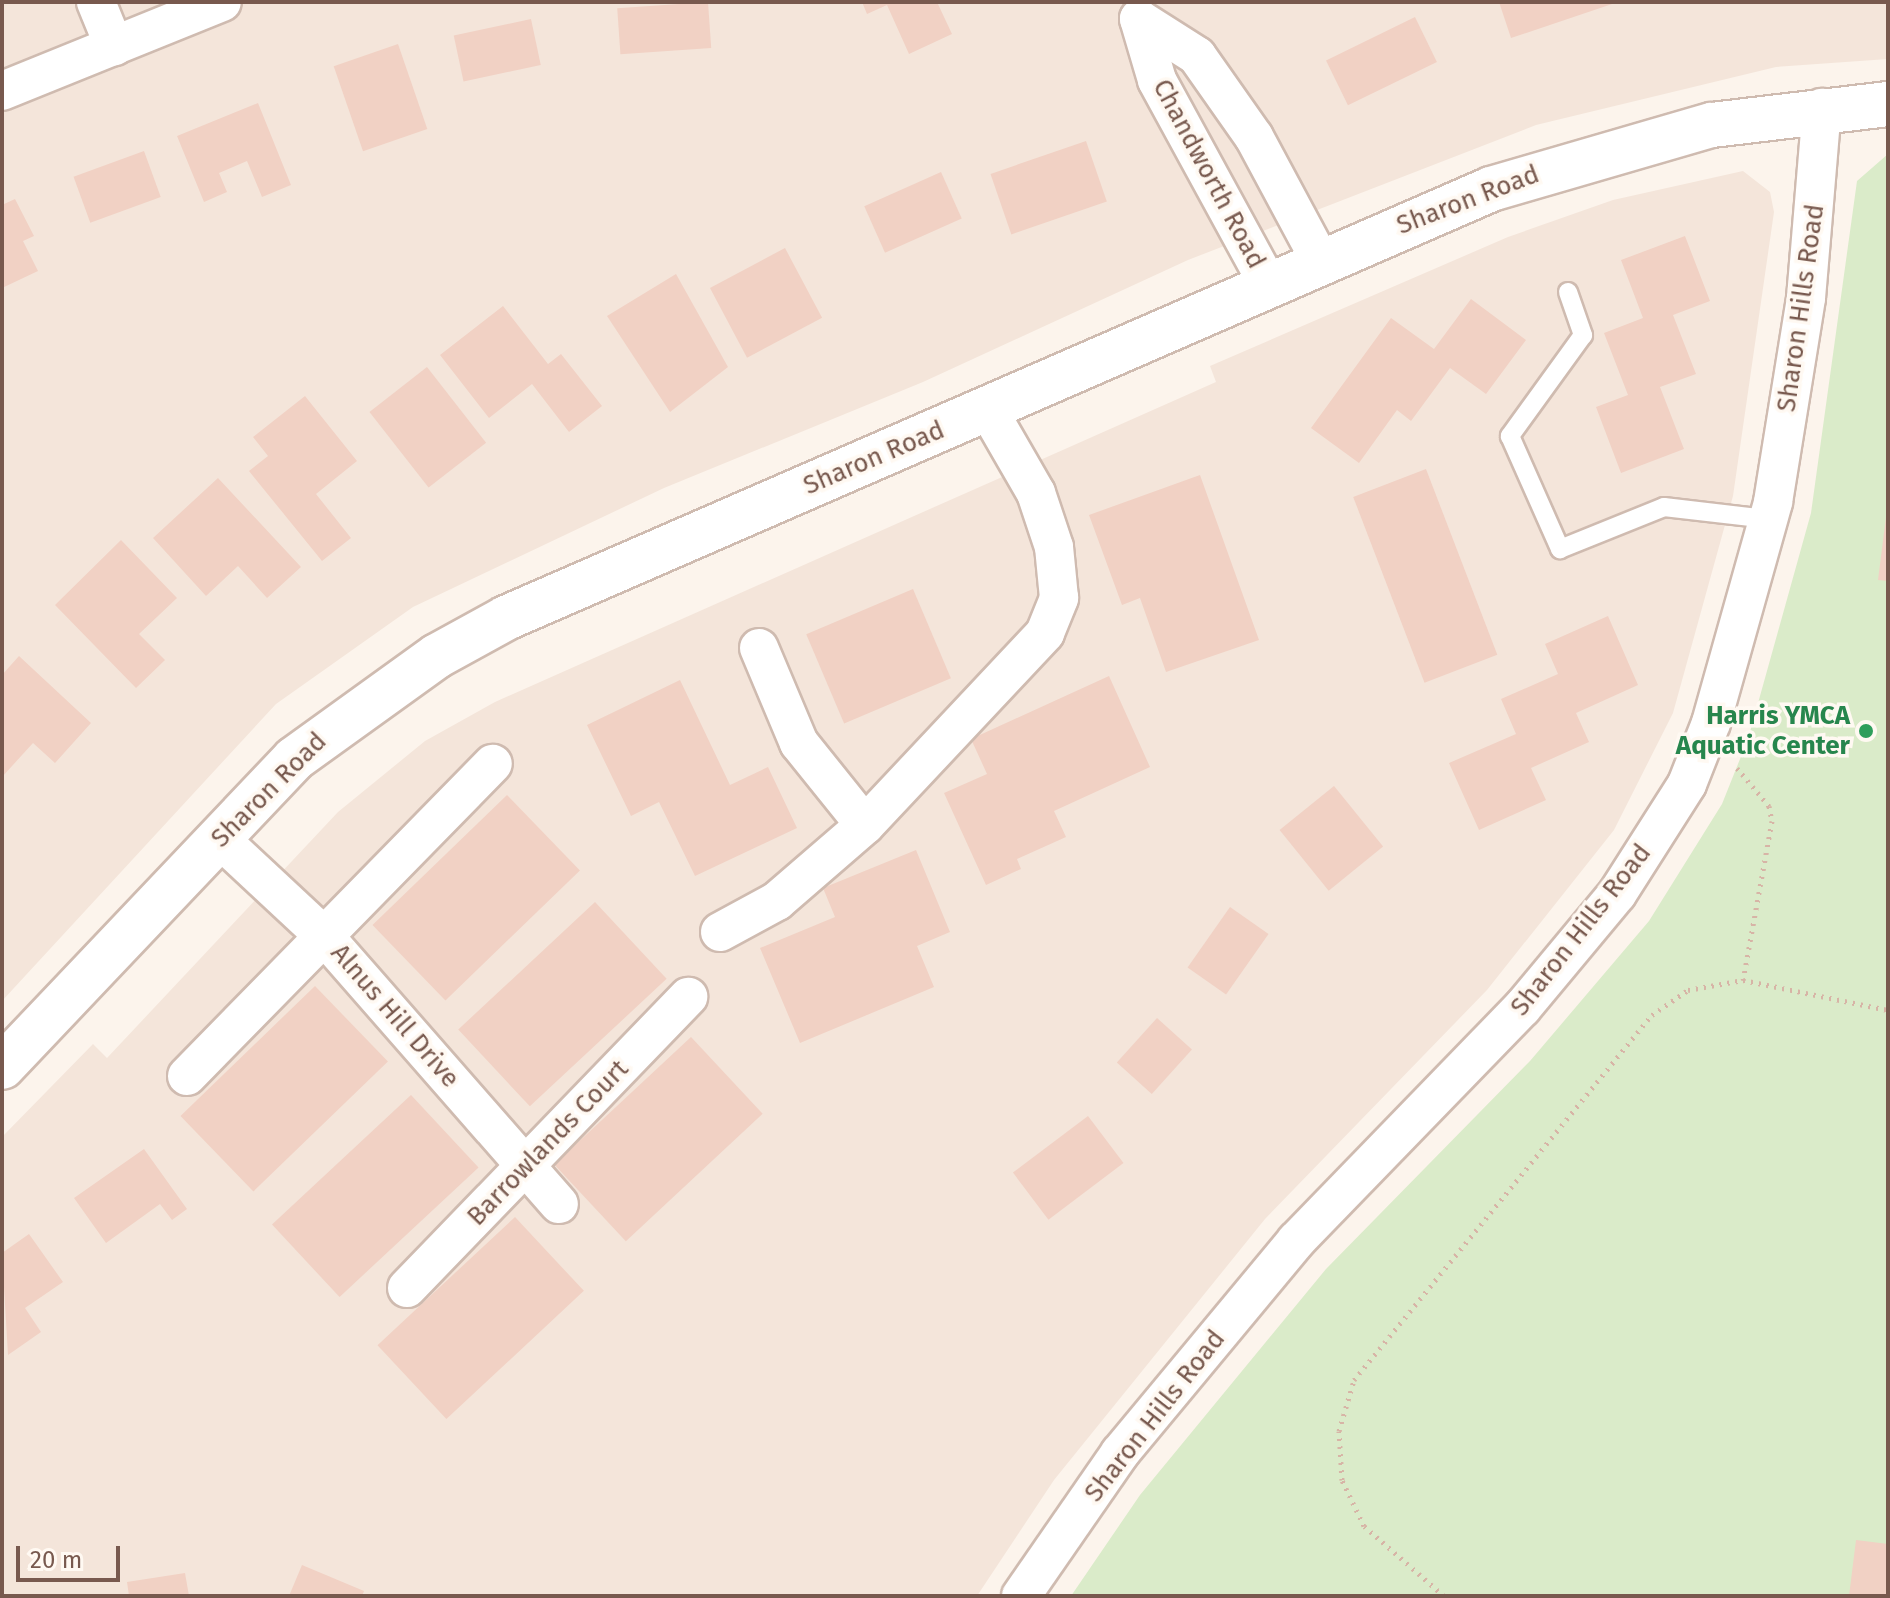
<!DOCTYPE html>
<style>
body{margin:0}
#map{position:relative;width:1890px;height:1598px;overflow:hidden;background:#fcf4ec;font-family:"Fira Sans",sans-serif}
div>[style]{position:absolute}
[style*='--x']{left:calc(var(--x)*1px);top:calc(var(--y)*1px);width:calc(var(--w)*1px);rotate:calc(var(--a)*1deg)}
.residential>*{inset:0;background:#f4e5da}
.green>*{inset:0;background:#daebc9}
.building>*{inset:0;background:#f1d1c4;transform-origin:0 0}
.path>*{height:5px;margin-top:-2.5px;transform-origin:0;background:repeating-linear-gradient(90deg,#d7b4a6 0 2px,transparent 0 8px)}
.roads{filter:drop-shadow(2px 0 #cfbbb0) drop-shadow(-2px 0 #cfbbb0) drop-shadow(0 2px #cfbbb0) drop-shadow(0 -2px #cfbbb0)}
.service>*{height:18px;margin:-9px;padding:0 9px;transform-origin:9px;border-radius:9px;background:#fff}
.minor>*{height:38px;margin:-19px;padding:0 19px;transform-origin:19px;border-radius:19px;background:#fff}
.secondary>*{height:44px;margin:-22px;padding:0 22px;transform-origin:22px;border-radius:22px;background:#fff}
.dots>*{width:22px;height:22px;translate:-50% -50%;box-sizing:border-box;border:4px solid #fff9f2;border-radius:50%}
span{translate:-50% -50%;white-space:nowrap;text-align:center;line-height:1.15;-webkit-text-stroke:7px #fff9f2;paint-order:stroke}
.street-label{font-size:26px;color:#78594e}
.leisure-label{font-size:26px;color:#27864d;font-weight:700}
.right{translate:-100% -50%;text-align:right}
.frame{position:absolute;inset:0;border:4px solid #78594e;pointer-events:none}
.scale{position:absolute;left:16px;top:1546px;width:104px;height:36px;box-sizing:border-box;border:4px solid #78594e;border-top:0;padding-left:10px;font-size:24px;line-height:28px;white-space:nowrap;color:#78594e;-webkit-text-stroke:6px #fff9f2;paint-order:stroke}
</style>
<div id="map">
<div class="residential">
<div style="clip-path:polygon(2px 2px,1888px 2px,1888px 59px,1776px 67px,1536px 125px,1188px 260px,923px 382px,664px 488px,413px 607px,276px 704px,2px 1001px)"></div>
<div style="clip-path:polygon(1743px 171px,1770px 192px,1774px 212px,1733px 496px,1673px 713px,1614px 830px,1487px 990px,1265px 1219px,1054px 1480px,977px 1596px,2px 1596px,2px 1137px,93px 1044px,107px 1058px,338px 812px,425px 741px,495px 702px,1216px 382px,1210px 366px,1508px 237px,1613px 200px)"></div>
</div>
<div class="green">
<div style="clip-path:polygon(1888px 154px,1888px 1596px,1071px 1596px,1140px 1495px,1326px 1269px,1530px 1061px,1649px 921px,1722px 804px,1748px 739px,1811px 513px,1857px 181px)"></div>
</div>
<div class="building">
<div style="left:708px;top:2px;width:46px;height:91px;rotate:86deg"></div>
<div style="clip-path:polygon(862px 2px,937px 2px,952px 34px,909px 54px,887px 5px,867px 14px)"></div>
<div style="clip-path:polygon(1499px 2px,1615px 2px,1615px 3px,1511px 38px)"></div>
<div style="left:1415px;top:17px;width:50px;height:99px;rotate:64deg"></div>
<div style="left:531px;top:19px;width:47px;height:79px;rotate:78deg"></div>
<div style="left:398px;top:44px;width:90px;height:68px;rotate:71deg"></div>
<div style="clip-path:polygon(258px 103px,291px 185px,262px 197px,247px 161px,219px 173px,227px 192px,204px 202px,177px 136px)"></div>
<div style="left:1086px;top:141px;width:64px;height:101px;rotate:71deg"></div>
<div style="left:144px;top:151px;width:49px;height:75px;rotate:70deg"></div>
<div style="left:941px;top:172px;width:51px;height:84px;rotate:66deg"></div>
<div style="clip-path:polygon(15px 199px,34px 236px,23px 241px,38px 271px,2px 288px,2px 205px)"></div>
<div style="clip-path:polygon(1685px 236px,1710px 301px,1673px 315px,1696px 374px,1660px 387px,1684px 449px,1621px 473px,1596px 407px,1628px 395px,1604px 333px,1643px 318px,1621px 260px)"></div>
<div style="left:785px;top:248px;width:79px;height:85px;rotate:62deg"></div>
<div style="clip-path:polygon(676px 274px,728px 367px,670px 412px,607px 316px)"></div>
<div style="clip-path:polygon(1471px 299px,1526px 340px,1486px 394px,1450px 368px,1411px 421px,1397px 410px,1359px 463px,1311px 428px,1391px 318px,1434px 349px)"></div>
<div style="clip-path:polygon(503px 306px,548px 364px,561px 354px,602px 406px,569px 432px,532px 384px,489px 418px,440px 355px)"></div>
<div style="left:427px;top:367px;width:96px;height:73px;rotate:52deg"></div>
<div style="clip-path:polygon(305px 396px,357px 461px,316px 494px,351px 538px,322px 561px,249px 471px,268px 456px,253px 437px)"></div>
<div style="left:1426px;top:469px;width:199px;height:78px;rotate:69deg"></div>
<div style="clip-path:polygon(1200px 475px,1259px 640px,1166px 672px,1140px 598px,1122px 605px,1089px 515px)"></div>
<div style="clip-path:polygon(218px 478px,301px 567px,267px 598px,238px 566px,206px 596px,153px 538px)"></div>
<div style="clip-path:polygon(1886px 517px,1888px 517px,1888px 581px,1878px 580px)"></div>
<div style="clip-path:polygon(121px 540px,177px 598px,139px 634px,165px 660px,136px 688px,55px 605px)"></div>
<div style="left:913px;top:589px;width:97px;height:116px;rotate:67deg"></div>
<div style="clip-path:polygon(1608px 616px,1638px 685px,1576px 713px,1589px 742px,1531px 768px,1546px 800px,1479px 830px,1449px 763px,1516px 734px,1501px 699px,1558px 674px,1545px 644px)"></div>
<div style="clip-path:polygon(19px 656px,91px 723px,55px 763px,33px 743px,2px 777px,2px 675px)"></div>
<div style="clip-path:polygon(1109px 676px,1150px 767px,1054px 811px,1066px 837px,1017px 859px,1021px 869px,986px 885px,944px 793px,987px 774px,971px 739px)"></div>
<div style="clip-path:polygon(680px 680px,730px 785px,768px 767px,797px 828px,695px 876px,659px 802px,631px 816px,587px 725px)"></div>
<div style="left:1334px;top:786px;width:78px;height:70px;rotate:51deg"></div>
<div style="left:507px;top:795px;width:105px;height:187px;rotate:46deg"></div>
<div style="clip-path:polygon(916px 850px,950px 932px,917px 946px,934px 987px,800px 1043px,760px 948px,835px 917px,823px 888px)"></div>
<div style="left:595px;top:902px;width:105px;height:187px;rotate:47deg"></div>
<div style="left:1230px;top:907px;width:47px;height:74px;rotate:35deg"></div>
<div style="left:315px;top:986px;width:105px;height:187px;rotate:46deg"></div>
<div style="left:1157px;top:1018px;width:47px;height:60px;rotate:42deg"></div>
<div style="left:691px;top:1037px;width:105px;height:187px;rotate:47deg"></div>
<div style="left:411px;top:1095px;width:99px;height:190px;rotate:47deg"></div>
<div style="left:1088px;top:1116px;width:59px;height:94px;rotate:53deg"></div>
<div style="clip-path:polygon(144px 1149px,187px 1209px,172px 1220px,160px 1204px,106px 1243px,74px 1198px)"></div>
<div style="left:515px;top:1217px;width:101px;height:188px;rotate:47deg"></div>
<div style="clip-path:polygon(29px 1234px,63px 1282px,25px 1308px,41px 1332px,8px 1355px,2px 1253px)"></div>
<div style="clip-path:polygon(1856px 1540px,1888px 1544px,1888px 1596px,1849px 1596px)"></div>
<div style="clip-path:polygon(302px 1565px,364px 1591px,362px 1596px,289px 1596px)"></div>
<div style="clip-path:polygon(185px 1573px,189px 1596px,129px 1596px,127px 1582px)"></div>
</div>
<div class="path">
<div style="--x:1737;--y:768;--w:50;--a:49.9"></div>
<div style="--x:1769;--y:806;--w:15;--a:79"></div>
<div style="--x:1772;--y:821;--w:162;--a:100.3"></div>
<div style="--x:1444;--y:1596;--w:106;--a:-138.8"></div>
<div style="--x:1364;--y:1526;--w:51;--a:-115.6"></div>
<div style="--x:1342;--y:1480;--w:49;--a:-93.5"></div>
<div style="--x:1339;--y:1431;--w:53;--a:-73.6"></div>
<div style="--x:1354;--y:1380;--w:471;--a:-50.8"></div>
<div style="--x:1652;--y:1015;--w:44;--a:-34.8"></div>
<div style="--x:1688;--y:990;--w:56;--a:-10.3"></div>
<div style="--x:1743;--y:980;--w:148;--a:11.7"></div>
</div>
<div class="roads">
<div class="service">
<div style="--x:1568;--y:292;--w:46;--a:70.8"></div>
<div style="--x:1583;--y:335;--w:125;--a:125.9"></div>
<div style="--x:1510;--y:436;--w:124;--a:66.1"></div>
<div style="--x:1560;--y:549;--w:112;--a:-22"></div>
<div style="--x:1664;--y:507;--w:105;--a:6.6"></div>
</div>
<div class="minor">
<div style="--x:96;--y:2;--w:48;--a:67.8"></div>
<div style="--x:2;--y:91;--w:237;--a:-22"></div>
<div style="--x:1267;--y:282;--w:230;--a:-118.6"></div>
<div style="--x:1157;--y:80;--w:64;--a:-106.4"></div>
<div style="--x:1139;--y:19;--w:69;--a:32.5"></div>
<div style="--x:1197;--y:56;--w:99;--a:54.9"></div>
<div style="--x:1254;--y:137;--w:140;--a:61.8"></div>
<div style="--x:759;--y:648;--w:103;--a:67.2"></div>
<div style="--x:799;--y:743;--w:105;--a:51.2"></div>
<div style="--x:220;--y:839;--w:144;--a:43"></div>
<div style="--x:325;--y:937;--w:355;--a:48.8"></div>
<div style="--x:720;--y:932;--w:65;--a:-28.5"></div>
<div style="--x:777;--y:901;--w:116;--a:-40.8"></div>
<div style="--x:865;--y:825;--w:263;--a:-46.8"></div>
<div style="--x:1045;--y:633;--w:38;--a:-68"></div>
<div style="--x:1059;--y:598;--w:51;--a:-95.6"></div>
<div style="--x:1054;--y:547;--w:57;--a:-108.4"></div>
<div style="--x:1036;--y:493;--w:96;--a:-120"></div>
<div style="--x:187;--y:1076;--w:437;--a:-45.6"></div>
<div style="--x:407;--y:1288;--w:405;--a:-46"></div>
<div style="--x:1021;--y:1596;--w:174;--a:-55.3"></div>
<div style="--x:1120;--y:1453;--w:276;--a:-50.3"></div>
<div style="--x:1296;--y:1241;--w:325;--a:-45.9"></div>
<div style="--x:1522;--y:1008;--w:148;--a:-50.2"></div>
<div style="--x:1617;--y:894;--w:130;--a:-57.5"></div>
<div style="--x:1687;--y:784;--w:66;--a:-68.5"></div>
<div style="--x:1711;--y:723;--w:230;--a:-74.3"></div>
<div style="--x:1773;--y:502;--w:207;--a:-80.8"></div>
<div style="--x:1806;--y:298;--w:191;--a:-85.2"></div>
</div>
<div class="secondary">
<div style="--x:2;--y:1067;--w:424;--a:-46.5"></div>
<div style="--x:294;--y:759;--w:176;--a:-35.8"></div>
<div style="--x:437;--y:656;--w:79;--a:-28.8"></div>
<div style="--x:506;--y:618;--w:1074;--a:-23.53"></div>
<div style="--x:1491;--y:189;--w:230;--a:-16.2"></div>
<div style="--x:1712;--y:125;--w:177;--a:-6.8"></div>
</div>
</div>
<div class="dots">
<div style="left:1866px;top:731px;background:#2e9e5b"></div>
</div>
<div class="street-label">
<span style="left:1209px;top:174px;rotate:62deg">Chandworth Road</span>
<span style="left:1468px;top:200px;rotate:-21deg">Sharon Road</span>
<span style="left:1801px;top:308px;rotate:-82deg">Sharon Hills Road</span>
<span style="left:874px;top:458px;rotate:-23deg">Sharon Road</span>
<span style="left:269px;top:790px;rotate:-45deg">Sharon Road</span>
<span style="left:1581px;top:930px;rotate:-52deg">Sharon Hills Road</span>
<span style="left:395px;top:1016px;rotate:49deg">Alnus Hill Drive</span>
<span style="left:548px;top:1143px;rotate:-46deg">Barrowlands Court</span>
<span style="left:1155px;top:1416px;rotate:-52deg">Sharon Hills Road</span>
</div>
<div class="leisure-label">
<span class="right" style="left:1850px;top:731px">Harris YMCA<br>Aquatic Center</span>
</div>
<div class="frame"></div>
<div class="scale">20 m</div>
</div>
